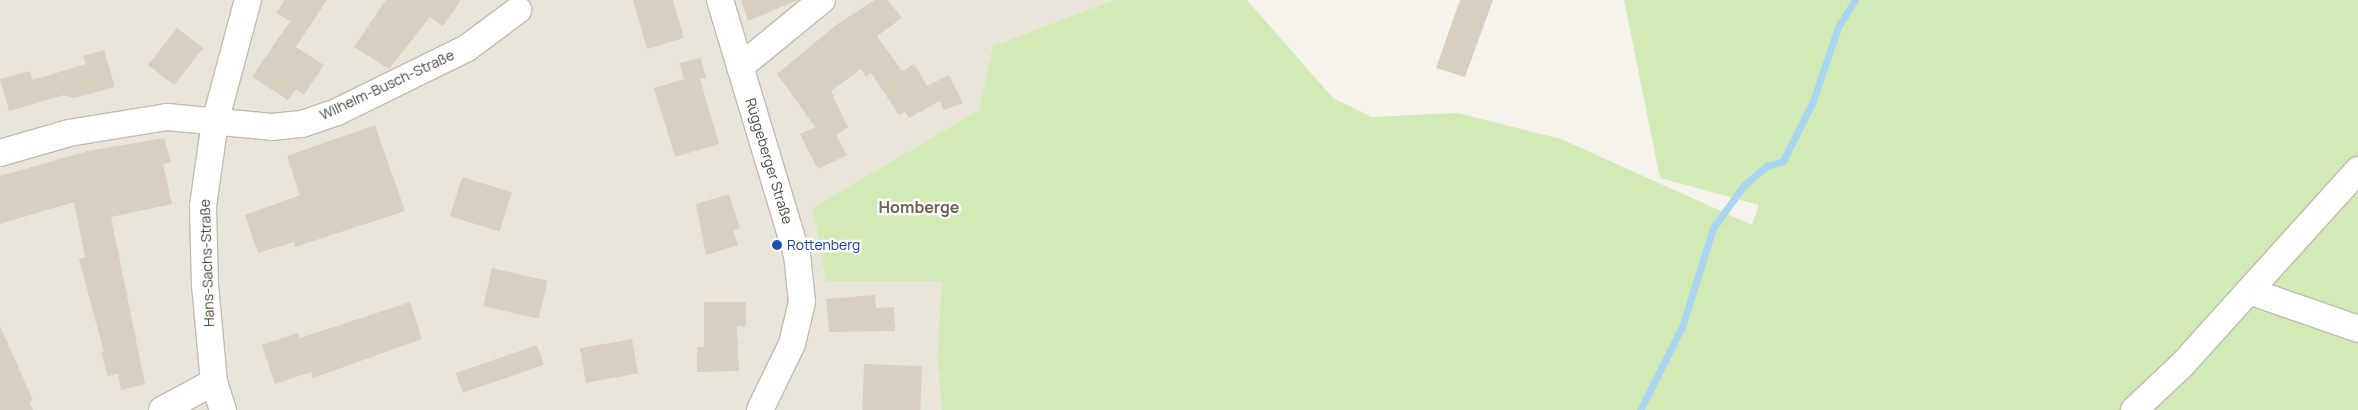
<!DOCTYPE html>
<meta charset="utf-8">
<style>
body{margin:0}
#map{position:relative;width:2358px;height:410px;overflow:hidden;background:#f6f3ec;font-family:Manrope,sans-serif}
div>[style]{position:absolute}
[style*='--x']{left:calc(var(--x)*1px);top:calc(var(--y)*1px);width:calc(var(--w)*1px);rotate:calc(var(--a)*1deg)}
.residential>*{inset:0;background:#eae5da}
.green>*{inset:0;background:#d2eab5}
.stream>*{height:7px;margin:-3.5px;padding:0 3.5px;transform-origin:3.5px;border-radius:3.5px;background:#a9d4f2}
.building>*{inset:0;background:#d8cfc1;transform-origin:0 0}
.roads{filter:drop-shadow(1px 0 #c2bbae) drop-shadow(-1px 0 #c2bbae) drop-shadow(0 1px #c2bbae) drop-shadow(0 -1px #c2bbae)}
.street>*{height:26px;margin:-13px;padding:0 13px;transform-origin:13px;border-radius:13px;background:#fff}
.dots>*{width:14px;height:14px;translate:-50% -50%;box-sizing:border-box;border:2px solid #fff;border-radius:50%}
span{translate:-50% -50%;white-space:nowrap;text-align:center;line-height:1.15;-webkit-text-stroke:4.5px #fff;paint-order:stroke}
.street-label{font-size:14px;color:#4b4439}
.transit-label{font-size:14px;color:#164399}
.left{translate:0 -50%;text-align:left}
.quarter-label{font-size:16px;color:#6e6250;font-weight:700}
</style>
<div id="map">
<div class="residential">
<div style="clip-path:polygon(0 0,1113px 0,993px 46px,979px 110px,814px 208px,826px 281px,942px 281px,937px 357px,942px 410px,0 410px)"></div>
</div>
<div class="green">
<div style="clip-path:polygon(1113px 0,1247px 0,1333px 98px,1372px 117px,1458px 113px,1561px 139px,1752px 225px,1759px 205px,1660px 178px,1624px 0,2358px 0,2358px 410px,942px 410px,937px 357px,942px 281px,826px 281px,813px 208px,979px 110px,993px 46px)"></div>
</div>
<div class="stream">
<div style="--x:1640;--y:410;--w:93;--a:-63.2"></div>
<div style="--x:1682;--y:327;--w:104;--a:-72.6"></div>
<div style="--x:1713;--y:228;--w:53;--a:-54.2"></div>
<div style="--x:1744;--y:185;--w:30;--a:-40"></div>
<div style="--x:1767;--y:166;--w:17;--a:-17"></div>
<div style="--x:1783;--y:161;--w:67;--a:-63.4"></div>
<div style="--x:1813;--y:101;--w:78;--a:-71.3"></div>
<div style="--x:1838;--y:27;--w:32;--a:-58"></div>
</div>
<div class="building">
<div style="clip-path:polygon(285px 0,327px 0,296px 47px,324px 65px,304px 95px,296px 89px,288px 100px,252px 77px,290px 21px,276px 13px)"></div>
<div style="clip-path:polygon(386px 0,461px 0,443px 26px,430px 17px,389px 69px,354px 47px)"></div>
<div style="clip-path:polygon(633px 0,673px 0,684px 38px,647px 49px)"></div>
<div style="clip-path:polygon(741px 0,798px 0,748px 21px)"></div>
<div style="clip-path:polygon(875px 0,888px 0,902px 18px,877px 36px,902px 71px,914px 64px,927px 86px,949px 75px,963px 103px,944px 110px,940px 101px,909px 118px,905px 112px,899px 115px,871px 73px,866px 77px,861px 69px,831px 91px,848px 128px,836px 135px,847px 155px,818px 169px,800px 134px,815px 127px,777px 74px,836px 25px)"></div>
<div style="clip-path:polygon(1460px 0,1493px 0,1465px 77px,1436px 68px)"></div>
<div style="left:177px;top:28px;width:33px;height:47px;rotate:38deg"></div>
<div style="clip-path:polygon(104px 50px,115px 87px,74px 98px,64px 95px,9px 111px,0 79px,30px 71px,33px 80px,86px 64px,83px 56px)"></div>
<div style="clip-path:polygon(701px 58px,706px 78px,700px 79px,719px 144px,675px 157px,654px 88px,684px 79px,679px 63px)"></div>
<div style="clip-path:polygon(375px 125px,405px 211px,295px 247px,294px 242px,258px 253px,245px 215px,300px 195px,287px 156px)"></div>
<div style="clip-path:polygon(164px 138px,171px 162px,163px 164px,172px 204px,111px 217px,145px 384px,121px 390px,118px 374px,108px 376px,101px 353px,104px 352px,79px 259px,85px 257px,74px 202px,0 224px,0 176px,88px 151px)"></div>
<div style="left:462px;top:177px;width:52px;height:41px;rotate:17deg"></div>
<div style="clip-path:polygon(729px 194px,740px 228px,733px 231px,738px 245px,706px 255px,696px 204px)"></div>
<div style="left:492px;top:268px;width:57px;height:39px;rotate:13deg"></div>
<div style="clip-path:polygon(875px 295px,876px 308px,894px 307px,895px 331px,829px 332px,826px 299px)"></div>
<div style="clip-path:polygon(410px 302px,422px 339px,313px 378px,311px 372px,275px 384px,262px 345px,298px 333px,300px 338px)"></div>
<div style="clip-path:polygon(704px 302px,746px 302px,746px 327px,737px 326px,739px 371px,697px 372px,697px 347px,704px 347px)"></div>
<div style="clip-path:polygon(0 326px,33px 400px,29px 402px,33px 410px,0 410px)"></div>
<div style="left:632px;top:339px;width:35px;height:53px;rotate:80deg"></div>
<div style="left:537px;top:345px;width:21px;height:86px;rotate:71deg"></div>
<div style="left:864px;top:364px;width:58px;height:46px;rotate:2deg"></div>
</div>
<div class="roads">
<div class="street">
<div style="--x:720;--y:0;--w:266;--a:73.2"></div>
<div style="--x:797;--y:255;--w:47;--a:83.9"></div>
<div style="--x:802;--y:302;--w:43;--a:103.4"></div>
<div style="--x:792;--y:344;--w:73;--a:115.9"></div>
<div style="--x:740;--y:67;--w:106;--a:-39.3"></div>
<div style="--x:0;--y:153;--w:72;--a:-16.2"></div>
<div style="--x:69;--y:133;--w:99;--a:-9.3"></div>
<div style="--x:167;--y:117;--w:105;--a:5.4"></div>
<div style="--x:272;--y:127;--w:30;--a:-6"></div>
<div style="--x:302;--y:124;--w:37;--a:-19"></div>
<div style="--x:337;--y:112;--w:145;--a:-26.2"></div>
<div style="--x:467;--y:48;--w:64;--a:-36.7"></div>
<div style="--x:2249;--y:291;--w:115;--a:19.2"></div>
<div style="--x:162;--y:410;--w:59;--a:-28.3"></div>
<div style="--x:223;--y:410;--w:29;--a:-108"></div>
<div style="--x:214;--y:382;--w:97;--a:-95.3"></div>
<div style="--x:205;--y:285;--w:79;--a:-91.5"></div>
<div style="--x:203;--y:206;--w:85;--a:-81.9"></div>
<div style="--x:215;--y:122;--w:126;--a:-74.9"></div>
<div style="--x:2134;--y:410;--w:66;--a:-43.2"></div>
<div style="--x:2182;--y:365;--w:263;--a:-47.9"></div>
</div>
</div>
<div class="dots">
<div style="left:777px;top:245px;background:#1a4fb4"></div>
</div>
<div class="street-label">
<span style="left:387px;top:85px;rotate:-25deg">Wilhelm-Busch-Straße</span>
<span style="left:769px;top:161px;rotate:73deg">Rüggeberger Straße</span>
<span style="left:207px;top:263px;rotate:-92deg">Hans-Sachs-Straße</span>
</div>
<div class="transit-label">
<span class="left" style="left:787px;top:245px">Rottenberg</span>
</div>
<div class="quarter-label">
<span style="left:919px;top:207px">Homberge</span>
</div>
</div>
